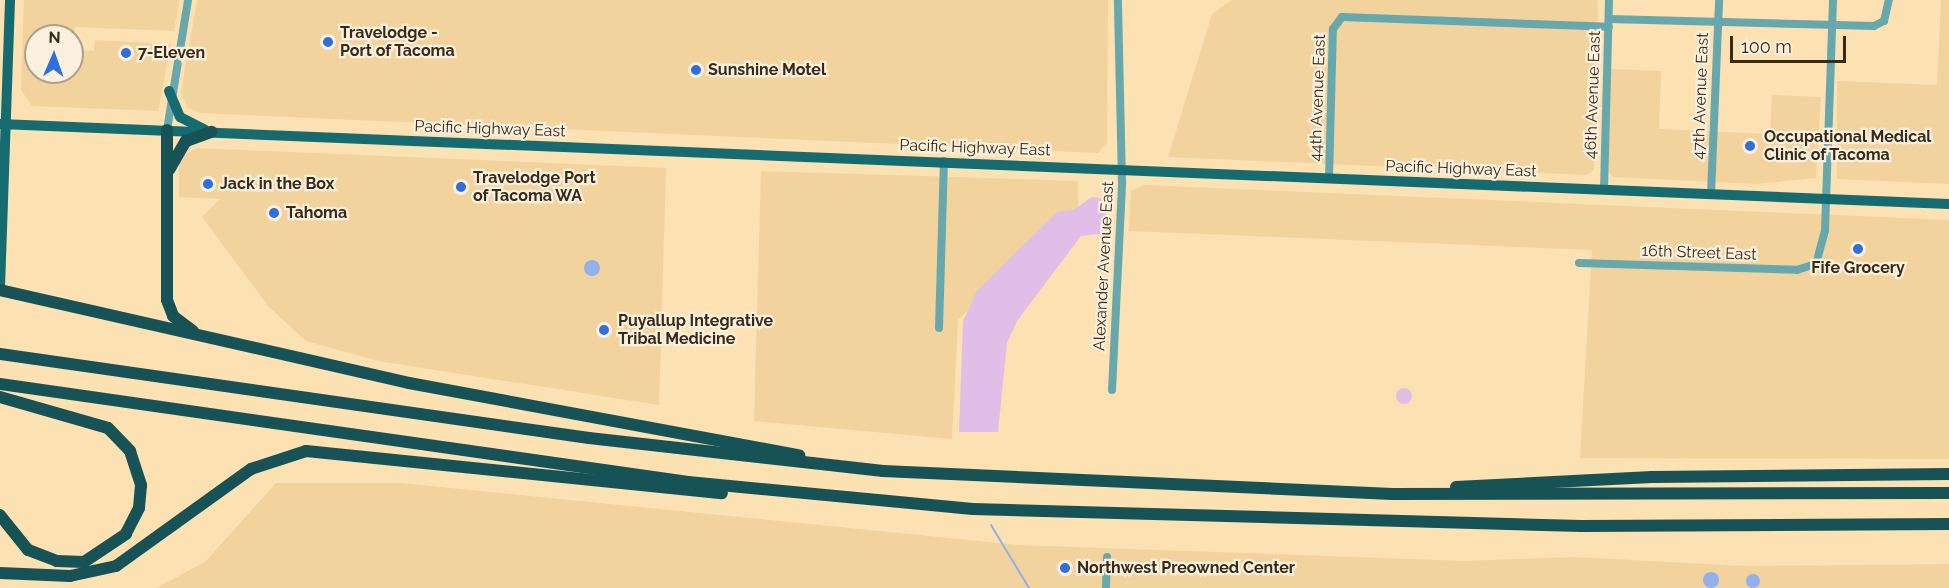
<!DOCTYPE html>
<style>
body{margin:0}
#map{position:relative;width:1949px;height:588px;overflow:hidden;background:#fce1b2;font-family:Raleway,sans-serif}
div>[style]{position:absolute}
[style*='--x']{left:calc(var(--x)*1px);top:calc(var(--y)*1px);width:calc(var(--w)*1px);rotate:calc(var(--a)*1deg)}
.built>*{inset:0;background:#f2d39e}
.green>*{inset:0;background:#e1bee8}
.round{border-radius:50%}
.water>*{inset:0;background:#90b1e9}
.stream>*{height:2px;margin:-1px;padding:0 1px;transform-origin:1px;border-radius:1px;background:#90b1e9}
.minor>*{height:8px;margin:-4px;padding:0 4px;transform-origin:4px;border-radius:4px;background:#66a8ac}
.major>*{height:10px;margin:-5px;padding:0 5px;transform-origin:5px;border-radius:5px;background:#156b6f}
.highway>*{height:12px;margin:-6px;padding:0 6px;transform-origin:6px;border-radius:6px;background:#175256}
.dots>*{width:16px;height:16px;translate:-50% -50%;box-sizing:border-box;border:3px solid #fbf0de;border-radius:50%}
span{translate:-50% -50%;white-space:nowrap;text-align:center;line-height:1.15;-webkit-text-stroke:4.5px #fbf0de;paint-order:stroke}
.poi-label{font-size:16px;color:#362b19;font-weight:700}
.left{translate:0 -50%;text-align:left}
.street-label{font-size:16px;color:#362b19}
.north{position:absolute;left:24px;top:24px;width:60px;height:60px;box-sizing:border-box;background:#fbf0de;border:2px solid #aca18f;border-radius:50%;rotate:2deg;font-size:16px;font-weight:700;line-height:24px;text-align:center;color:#362b19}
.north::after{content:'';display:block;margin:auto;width:21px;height:27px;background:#306edc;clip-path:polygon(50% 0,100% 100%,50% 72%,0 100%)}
.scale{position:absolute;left:1730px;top:36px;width:116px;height:27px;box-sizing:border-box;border:3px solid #362b19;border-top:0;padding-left:8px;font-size:18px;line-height:21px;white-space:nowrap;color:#362b19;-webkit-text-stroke:4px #fbf0de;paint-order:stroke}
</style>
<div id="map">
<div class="built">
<div style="clip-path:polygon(evenodd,24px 0,179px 0,174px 31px,75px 27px,74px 50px,94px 51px,95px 40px,171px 44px,158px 111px,32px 106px,21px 90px,24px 0,36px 36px,72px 36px,72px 72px,36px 72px,36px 36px)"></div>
<div style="clip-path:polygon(197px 0,1108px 0,1107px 142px,1098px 153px,200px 113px,188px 108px,181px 92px)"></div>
<div style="clip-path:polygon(1232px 0,1598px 0,1594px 170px,1586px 175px,1168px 157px,1212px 14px)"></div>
<div style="clip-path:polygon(1941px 0,1949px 0,1949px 184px,1837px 179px,1837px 81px,1937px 85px)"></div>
<div style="clip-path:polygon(1610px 69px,1661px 71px,1659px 129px,1770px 134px,1772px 95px,1821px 97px,1816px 178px,1756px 184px,1613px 177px,1608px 171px)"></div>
<div style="clip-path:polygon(197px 148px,666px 168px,659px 405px,378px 361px,306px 341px,269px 307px,202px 217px,220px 199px,179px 197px,179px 157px)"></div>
<div style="clip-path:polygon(761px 171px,1078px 181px,1078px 212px,1057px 214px,977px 291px,975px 304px,958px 320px,952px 439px,754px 421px)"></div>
<div style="clip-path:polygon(1144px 185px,1949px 220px,1949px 459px,1580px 458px,1592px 250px,1129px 231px,1131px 191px)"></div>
<div style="clip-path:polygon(276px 483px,401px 483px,1018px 545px,1464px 561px,1574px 557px,1745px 566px,1949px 564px,1949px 588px,156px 588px,205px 562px)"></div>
</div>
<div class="green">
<div style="clip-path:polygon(1092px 197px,1106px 199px,1107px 233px,1081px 236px,1017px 321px,1007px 343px,998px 432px,959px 432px,963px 321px,977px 291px,1057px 212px,1073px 210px)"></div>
<div class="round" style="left:1396px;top:388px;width:16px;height:16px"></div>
</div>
<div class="water">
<div class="round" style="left:584px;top:260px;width:16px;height:16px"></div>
<div class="round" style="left:1703px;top:572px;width:16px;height:16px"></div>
<div class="round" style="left:1746px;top:574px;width:14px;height:14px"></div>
</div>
<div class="stream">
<div style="--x:991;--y:525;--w:74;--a:58.9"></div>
</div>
<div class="minor">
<div style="--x:1609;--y:19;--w:265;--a:1.5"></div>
<div style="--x:1874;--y:26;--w:11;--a:-27"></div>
<div style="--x:1884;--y:21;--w:22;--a:-77"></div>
<div style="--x:167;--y:130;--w:132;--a:-80.8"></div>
<div style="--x:1329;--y:178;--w:149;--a:-88.5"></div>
<div style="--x:1333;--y:29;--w:15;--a:-53"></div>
<div style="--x:1342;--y:17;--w:267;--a:2.1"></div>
<div style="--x:1604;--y:190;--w:190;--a:-88.5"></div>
<div style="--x:1711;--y:194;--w:194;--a:-87.6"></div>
<div style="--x:1579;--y:263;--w:218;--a:1.8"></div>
<div style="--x:1797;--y:270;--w:20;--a:-18"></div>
<div style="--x:1816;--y:264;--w:35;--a:-75"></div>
<div style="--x:1825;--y:230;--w:230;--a:-88"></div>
<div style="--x:939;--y:328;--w:167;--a:-88.3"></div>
<div style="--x:1112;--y:390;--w:208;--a:-87.2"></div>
<div style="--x:1122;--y:182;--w:182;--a:-91.3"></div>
<div style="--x:1106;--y:588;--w:31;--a:-88"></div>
</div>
<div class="major">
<div style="--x:169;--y:91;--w:28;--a:67"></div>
<div style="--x:180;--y:117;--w:28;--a:27"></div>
<div style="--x:0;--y:124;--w:1951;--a:2.35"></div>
<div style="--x:0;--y:287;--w:287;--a:-88"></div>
</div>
<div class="highway">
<div style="--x:167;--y:130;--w:170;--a:90"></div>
<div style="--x:167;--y:300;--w:17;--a:69"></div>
<div style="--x:173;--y:316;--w:25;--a:37"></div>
<div style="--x:169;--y:170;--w:34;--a:-60"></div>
<div style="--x:186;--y:141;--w:27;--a:-20"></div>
<div style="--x:0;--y:290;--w:419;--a:12.8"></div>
<div style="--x:409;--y:383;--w:397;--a:10.5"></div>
<div style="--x:0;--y:354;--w:595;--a:8.12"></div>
<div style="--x:589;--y:438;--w:296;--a:6.4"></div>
<div style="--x:883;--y:471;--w:510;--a:2.59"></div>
<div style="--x:1392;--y:494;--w:557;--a:-0.1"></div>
<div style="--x:0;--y:384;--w:695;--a:8.11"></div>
<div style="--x:688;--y:482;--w:286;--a:5.4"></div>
<div style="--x:973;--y:509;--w:609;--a:1.6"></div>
<div style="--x:1582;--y:526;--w:367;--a:-0.3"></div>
<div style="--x:0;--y:397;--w:112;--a:16"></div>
<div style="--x:108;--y:428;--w:32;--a:46"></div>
<div style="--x:130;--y:451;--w:36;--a:72"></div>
<div style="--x:141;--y:485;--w:23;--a:95"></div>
<div style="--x:139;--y:508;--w:29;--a:117"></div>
<div style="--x:126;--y:534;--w:50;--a:146.3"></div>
<div style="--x:84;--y:562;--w:27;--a:-178"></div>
<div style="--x:57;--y:561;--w:31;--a:-159"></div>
<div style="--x:28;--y:550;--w:45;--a:-128.7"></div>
<div style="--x:1456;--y:487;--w:196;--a:-2.9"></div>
<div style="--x:1652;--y:477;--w:297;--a:-0.6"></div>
<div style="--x:0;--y:573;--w:70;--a:2.5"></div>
<div style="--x:70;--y:576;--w:47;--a:-12.3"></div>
<div style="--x:116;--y:566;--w:166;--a:-35.7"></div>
<div style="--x:251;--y:469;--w:58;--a:-18.1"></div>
<div style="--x:306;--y:451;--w:418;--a:5.8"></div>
</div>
<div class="dots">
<div style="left:328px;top:42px;background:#306edc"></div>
<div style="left:126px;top:53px;background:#306edc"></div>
<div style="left:696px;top:70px;background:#306edc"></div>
<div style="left:1750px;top:146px;background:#306edc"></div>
<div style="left:208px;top:184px;background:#306edc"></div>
<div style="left:461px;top:187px;background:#306edc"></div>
<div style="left:274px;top:213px;background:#306edc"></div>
<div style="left:1858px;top:249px;background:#306edc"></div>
<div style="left:604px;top:330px;background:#306edc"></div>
<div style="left:1065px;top:568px;background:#306edc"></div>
</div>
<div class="poi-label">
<span class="left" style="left:340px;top:42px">Travelodge -<br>Port of Tacoma</span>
<span class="left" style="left:138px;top:53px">7-Eleven</span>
<span class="left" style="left:708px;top:70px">Sunshine Motel</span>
<span class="left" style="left:1764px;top:146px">Occupational Medical<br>Clinic of Tacoma</span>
<span class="left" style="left:473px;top:187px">Travelodge Port<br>of Tacoma WA</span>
<span class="left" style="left:220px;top:184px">Jack in the Box</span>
<span class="left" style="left:286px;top:213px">Tahoma</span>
<span style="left:1858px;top:268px">Fife Grocery</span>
<span class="left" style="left:618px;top:330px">Puyallup Integrative<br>Tribal Medicine</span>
<span class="left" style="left:1077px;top:568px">Northwest Preowned Center</span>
</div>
<div class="street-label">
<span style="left:1593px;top:95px;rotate:-88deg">46th Avenue East</span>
<span style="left:1701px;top:96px;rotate:-88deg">47th Avenue East</span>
<span style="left:1318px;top:98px;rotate:-88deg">44th Avenue East</span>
<span style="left:490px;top:129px;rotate:2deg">Pacific Highway East</span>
<span style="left:975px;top:148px;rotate:2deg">Pacific Highway East</span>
<span style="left:1461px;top:169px;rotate:2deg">Pacific Highway East</span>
<span style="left:1699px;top:253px;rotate:2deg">16th Street East</span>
<span style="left:1104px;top:266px;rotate:-87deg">Alexander Avenue East</span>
</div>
<div class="north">N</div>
<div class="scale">100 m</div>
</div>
